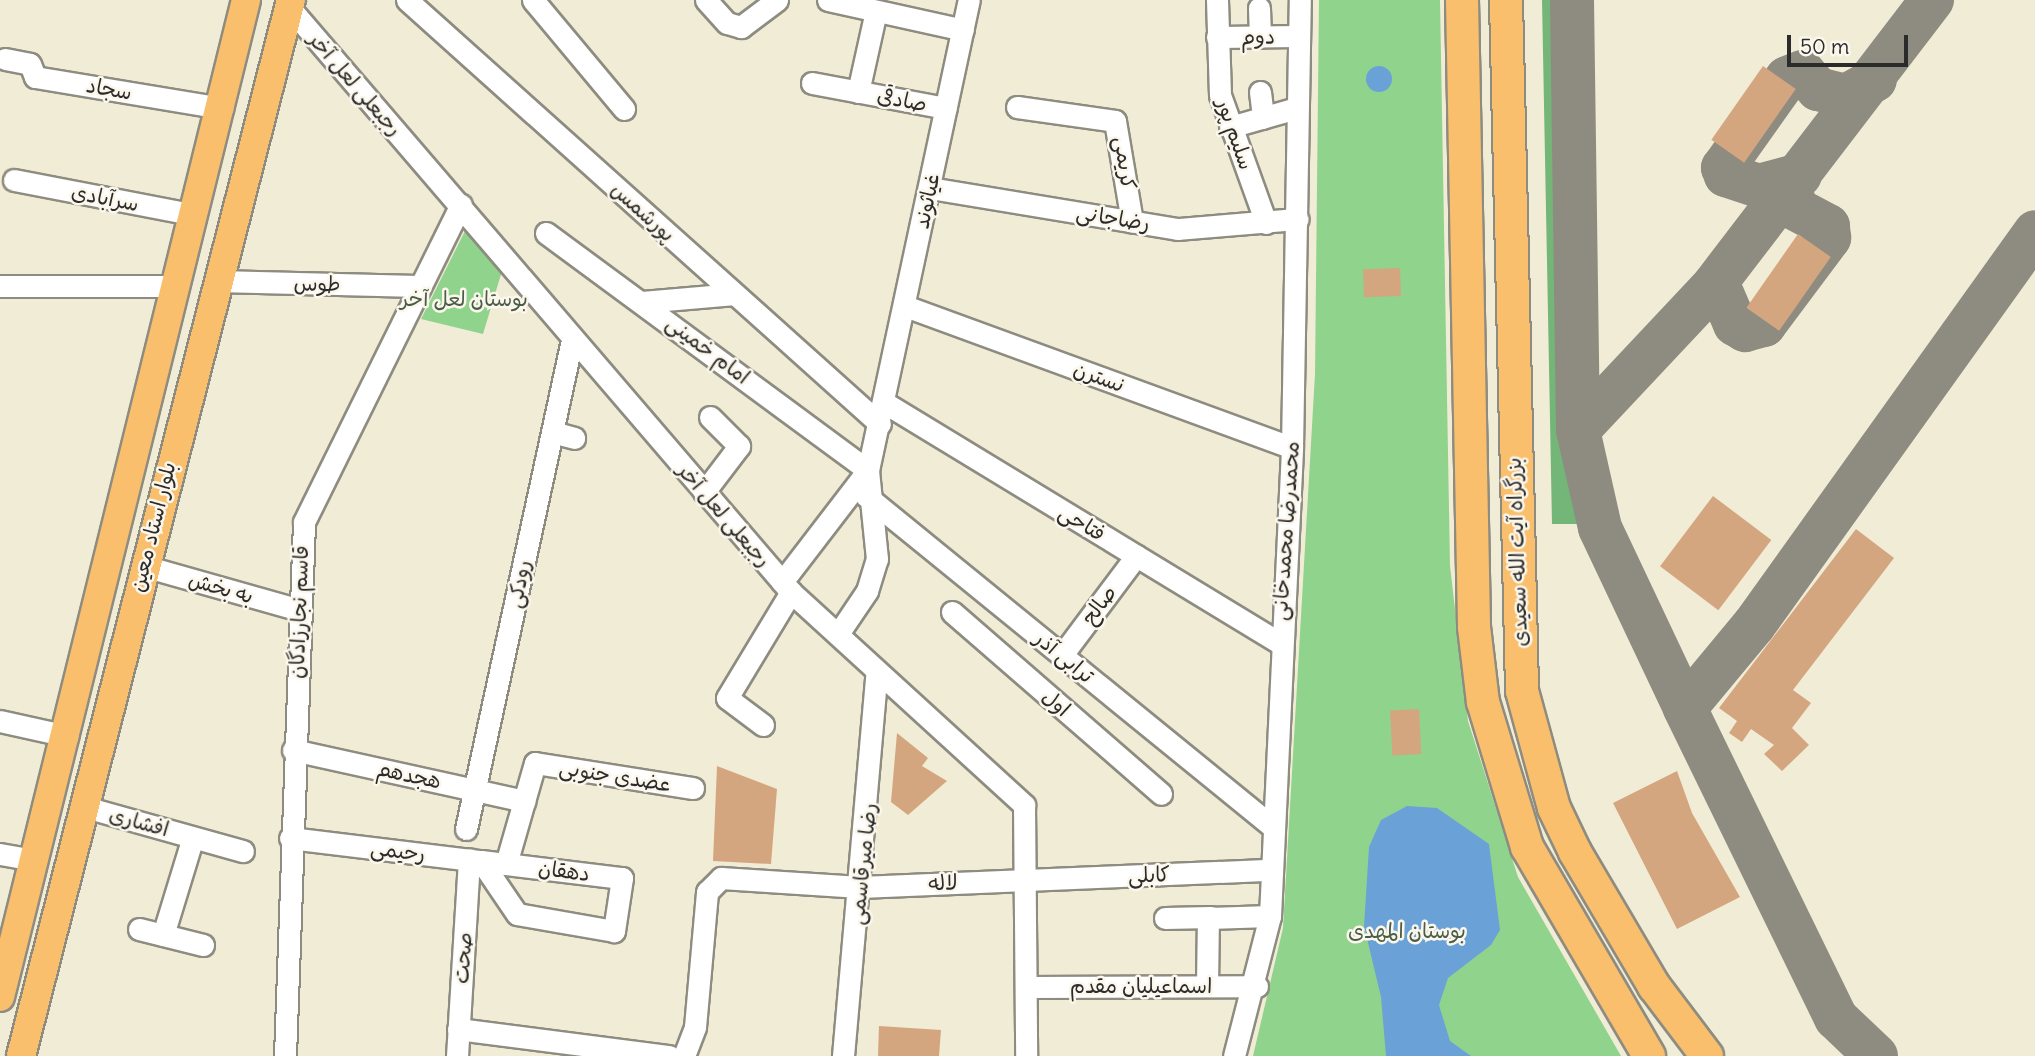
<!DOCTYPE html>
<meta charset="utf-8">
<style>
body{margin:0}
#map{position:relative;width:2035px;height:1056px;overflow:hidden;background:#f1ecd5;font-family:Delius,"Playpen Sans Arabic",sans-serif}
div>[style]{position:absolute}
[style*='--x']{left:calc(var(--x)*1px);top:calc(var(--y)*1px);width:calc(var(--w)*1px);rotate:calc(var(--a)*1deg)}
.green>*{inset:0;background:#90d38c}
.forest>*{inset:0;background:#74b578}
.water>*{inset:0;background:#6aa2d8}
.round{border-radius:50%}
.taxiway>*{height:44px;margin:-22px;padding:0 22px;transform-origin:22px;border-radius:22px;background:#8e8c80}
.building>*{inset:0;background:#d4a67f;transform-origin:0 0}
.roads{filter:drop-shadow(2px 0 #8e8c80) drop-shadow(-2px 0 #8e8c80) drop-shadow(0 2px #8e8c80) drop-shadow(0 -2px #8e8c80)}
.minor>*{height:21px;margin:-10.5px;padding:0 10.5px;transform-origin:10.5px;border-radius:10.5px;background:#fff}
.major>*{height:28px;margin:-14px;padding:0 14px;transform-origin:14px;border-radius:14px;background:#f9bf6c}
.highway>*{height:32px;margin:-16px;padding:0 16px;transform-origin:16px;border-radius:16px;background:#f9bf6c}
span{translate:-50% -50%;white-space:nowrap;text-align:center;line-height:1.15;-webkit-text-stroke:5px #fbf7ec;paint-order:stroke}
.street-label{font-size:21px;color:#2b2b2b}
.park-label{font-size:21px;color:#495d48}
.scale{position:absolute;left:1787px;top:35px;width:121px;height:32px;box-sizing:border-box;border:4px solid #2b2b2b;border-top:0;padding-left:9px;font-size:21px;line-height:24px;white-space:nowrap;color:#2b2b2b;-webkit-text-stroke:5px #fbf7ec;paint-order:stroke}
</style>
<div id="map">
<div class="green">
<div style="clip-path:polygon(1319px 0,1440px 0,1450px 566px,1468px 721px,1518px 877px,1621px 1056px,1253px 1056px,1283px 928px,1315px 374px)"></div>
<div style="clip-path:polygon(467px 227px,502px 271px,483px 334px,421px 319px)"></div>
</div>
<div class="forest">
<div style="clip-path:polygon(1542px 0,1565px 0,1573px 434px,1587px 524px,1552px 524px)"></div>
</div>
<div class="water">
<div class="round" style="left:1366px;top:66px;width:26px;height:26px"></div>
<div style="clip-path:polygon(1407px 806px,1437px 808px,1489px 844px,1500px 930px,1491px 945px,1448px 978px,1439px 1005px,1450px 1041px,1471px 1056px,1386px 1056px,1381px 997px,1364px 926px,1369px 847px,1381px 820px)"></div>
</div>
<div class="taxiway">
<div style="--x:1572;--y:0;--w:430;--a:89.2"></div>
<div style="--x:1578;--y:430;--w:100;--a:77.3"></div>
<div style="--x:1600;--y:528;--w:199;--a:64.7"></div>
<div style="--x:1800;--y:175;--w:42;--a:165"></div>
<div style="--x:1759;--y:186;--w:35;--a:-162"></div>
<div style="--x:1726;--y:175;--w:8;--a:-113"></div>
<div style="--x:1723;--y:168;--w:110;--a:-54.6"></div>
<div style="--x:1787;--y:78;--w:17;--a:-21"></div>
<div style="--x:1803;--y:72;--w:23;--a:49"></div>
<div style="--x:1818;--y:89;--w:29;--a:14"></div>
<div style="--x:1846;--y:96;--w:33;--a:-29"></div>
<div style="--x:1717;--y:282;--w:46;--a:66.8"></div>
<div style="--x:1735;--y:324;--w:12;--a:31"></div>
<div style="--x:1745;--y:330;--w:20;--a:-15"></div>
<div style="--x:1764;--y:325;--w:109;--a:-53.2"></div>
<div style="--x:1829;--y:238;--w:12;--a:-95"></div>
<div style="--x:1828;--y:226;--w:40;--a:-152"></div>
<div style="--x:1793;--y:207;--w:21;--a:-93"></div>
<div style="--x:1578;--y:430;--w:199;--a:-46.8"></div>
<div style="--x:1714;--y:285;--w:359;--a:-52.6"></div>
<div style="--x:1876;--y:1056;--w:55;--a:-136.5"></div>
<div style="--x:1836;--y:1018;--w:345;--a:-116"></div>
<div style="--x:1685;--y:708;--w:108;--a:-50.3"></div>
<div style="--x:1754;--y:625;--w:483;--a:-54.4"></div>
</div>
<div class="building">
<div style="left:1763px;top:66px;width:40px;height:90px;rotate:35deg"></div>
<div style="left:1798px;top:234px;width:40px;height:90px;rotate:35deg"></div>
<div style="left:1400px;top:268px;width:28px;height:37px;rotate:88deg"></div>
<div style="left:1713px;top:496px;width:73px;height:88px;rotate:37deg"></div>
<div style="clip-path:polygon(1856px 529px,1894px 558px,1793px 690px,1811px 703px,1792px 728px,1809px 745px,1782px 771px,1764px 754px,1774px 745px,1751px 729px,1742px 742px,1729px 733px,1737px 721px,1719px 708px)"></div>
<div style="left:1419px;top:709px;width:45px;height:29px;rotate:87deg"></div>
<div style="clip-path:polygon(897px 733px,928px 758px,922px 766px,947px 781px,908px 815px,891px 802px)"></div>
<div style="clip-path:polygon(717px 766px,777px 789px,771px 864px,713px 861px)"></div>
<div style="clip-path:polygon(1677px 771px,1692px 813px,1740px 897px,1677px 929px,1613px 803px)"></div>
<div style="clip-path:polygon(879px 1026px,941px 1030px,939px 1056px,878px 1056px)"></div>
</div>
<div class="roads">
<div class="minor">
<div style="--x:407;--y:0;--w:635;--a:41.87"></div>
<div style="--x:533;--y:0;--w:142;--a:50.1"></div>
<div style="--x:706;--y:0;--w:31;--a:48"></div>
<div style="--x:727;--y:23;--w:15;--a:16"></div>
<div style="--x:741;--y:27;--w:45;--a:-36.9"></div>
<div style="--x:828;--y:0;--w:138;--a:12.5"></div>
<div style="--x:1217;--y:0;--w:95;--a:88.2"></div>
<div style="--x:1220;--y:95;--w:136;--a:70.2"></div>
<div style="--x:289;--y:7;--w:771;--a:49.37"></div>
<div style="--x:791;--y:592;--w:316;--a:42.4"></div>
<div style="--x:1024;--y:805;--w:251;--a:89.5"></div>
<div style="--x:1259;--y:8;--w:29;--a:88"></div>
<div style="--x:1217;--y:37;--w:82;--a:-0.7"></div>
<div style="--x:5;--y:59;--w:25;--a:11"></div>
<div style="--x:30;--y:64;--w:14;--a:69"></div>
<div style="--x:35;--y:77;--w:190;--a:9.4"></div>
<div style="--x:812;--y:83;--w:136;--a:10.6"></div>
<div style="--x:858;--y:92;--w:83;--a:-77.5"></div>
<div style="--x:1260;--y:92;--w:26;--a:83"></div>
<div style="--x:1017;--y:107;--w:99;--a:8.1"></div>
<div style="--x:1115;--y:121;--w:102;--a:80.4"></div>
<div style="--x:1230;--y:127;--w:66;--a:-15.9"></div>
<div style="--x:14;--y:180;--w:184;--a:10.9"></div>
<div style="--x:930;--y:188;--w:251;--a:9.4"></div>
<div style="--x:1178;--y:229;--w:120;--a:-4.8"></div>
<div style="--x:546;--y:233;--w:400;--a:36.4"></div>
<div style="--x:868;--y:470;--w:141;--a:127.5"></div>
<div style="--x:217;--y:281;--w:201;--a:1.4"></div>
<div style="--x:0;--y:286;--w:178;--a:0"></div>
<div style="--x:642;--y:302;--w:93;--a:-4.9"></div>
<div style="--x:905;--y:306;--w:412;--a:20.1"></div>
<div style="--x:885;--y:403;--w:461;--a:31.3"></div>
<div style="--x:552;--y:432;--w:23;--a:15"></div>
<div style="--x:704;--y:492;--w:58;--a:-52.7"></div>
<div style="--x:739;--y:446;--w:41;--a:-135"></div>
<div style="--x:865;--y:495;--w:526;--a:39.14"></div>
<div style="--x:144;--y:566;--w:161;--a:15.8"></div>
<div style="--x:952;--y:612;--w:277;--a:41"></div>
<div style="--x:838;--y:634;--w:52;--a:-56"></div>
<div style="--x:867;--y:591;--w:34;--a:-73"></div>
<div style="--x:877;--y:559;--w:89;--a:-95.8"></div>
<div style="--x:868;--y:470;--w:481;--a:-77.9"></div>
<div style="--x:1062;--y:655;--w:124;--a:-53.2"></div>
<div style="--x:0;--y:721;--w:69;--a:12.6"></div>
<div style="--x:763;--y:725;--w:45;--a:-143.1"></div>
<div style="--x:727;--y:698;--w:124;--a:-58.9"></div>
<div style="--x:293;--y:750;--w:237;--a:12.4"></div>
<div style="--x:85;--y:807;--w:164;--a:15.6"></div>
<div style="--x:466;--y:829;--w:500;--a:-77.77"></div>
<div style="--x:290;--y:838;--w:192;--a:6.9"></div>
<div style="--x:481;--y:861;--w:142;--a:6.9"></div>
<div style="--x:622;--y:878;--w:54;--a:98.6"></div>
<div style="--x:614;--y:931;--w:98;--a:-170.1"></div>
<div style="--x:517;--y:914;--w:64;--a:-124.2"></div>
<div style="--x:0;--y:854;--w:36;--a:10"></div>
<div style="--x:506;--y:864;--w:105;--a:-74"></div>
<div style="--x:535;--y:763;--w:160;--a:9"></div>
<div style="--x:1165;--y:918;--w:46;--a:-1.2"></div>
<div style="--x:139;--y:929;--w:66;--a:14"></div>
<div style="--x:163;--y:935;--w:102;--a:-73"></div>
<div style="--x:1207;--y:986;--w:68;--a:-89.2"></div>
<div style="--x:1208;--y:918;--w:62;--a:-1.8"></div>
<div style="--x:1026;--y:987;--w:231;--a:-0.2"></div>
<div style="--x:458;--y:1029;--w:213;--a:7.3"></div>
<div style="--x:285;--y:1056;--w:534;--a:-87.96"></div>
<div style="--x:304;--y:522;--w:354;--a:-63.7"></div>
<div style="--x:457;--y:1056;--w:197;--a:-86.5"></div>
<div style="--x:684;--y:1056;--w:31;--a:-69"></div>
<div style="--x:695;--y:1027;--w:136;--a:-84.9"></div>
<div style="--x:707;--y:892;--w:20;--a:-45"></div>
<div style="--x:721;--y:878;--w:139;--a:3.7"></div>
<div style="--x:860;--y:887;--w:411;--a:-2.4"></div>
<div style="--x:843;--y:1056;--w:386;--a:-85"></div>
<div style="--x:1234;--y:1056;--w:145;--a:-75.6"></div>
<div style="--x:1270;--y:916;--w:469;--a:-87.3"></div>
<div style="--x:1292;--y:448;--w:448;--a:-89"></div>
</div>
<div class="major">
<div style="--x:0;--y:997;--w:1027;--a:-76.14"></div>
<div style="--x:21;--y:1056;--w:1090;--a:-75.66"></div>
</div>
<div class="highway">
<div style="--x:1462;--y:0;--w:627;--a:88.9"></div>
<div style="--x:1474;--y:627;--w:76;--a:83.2"></div>
<div style="--x:1483;--y:702;--w:152;--a:73.1"></div>
<div style="--x:1527;--y:847;--w:242;--a:59.7"></div>
<div style="--x:1506;--y:0;--w:691;--a:88.67"></div>
<div style="--x:1522;--y:691;--w:121;--a:74.7"></div>
<div style="--x:1554;--y:808;--w:49;--a:64.5"></div>
<div style="--x:1575;--y:852;--w:156;--a:59.5"></div>
<div style="--x:1654;--y:986;--w:88;--a:52.9"></div>
</div>
</div>
<div class="street-label">
<span style="left:1258px;top:37px;rotate:-1deg">دوم</span>
<span style="left:355px;top:84px;rotate:49deg">رجبعلی لعل آخر</span>
<span style="left:109px;top:89px;rotate:10deg">سجاد</span>
<span style="left:902px;top:100px;rotate:11deg">صادقی</span>
<span style="left:1235px;top:134px;rotate:71deg">سلیم پور</span>
<span style="left:1125px;top:163px;rotate:82deg">کریمی</span>
<span style="left:105px;top:198px;rotate:11deg">سرآبادی</span>
<span style="left:927px;top:201px;rotate:-78deg">غیاثوند</span>
<span style="left:643px;top:212px;rotate:42deg">پورشمس</span>
<span style="left:1113px;top:218px;rotate:9deg">رضاجانی</span>
<span style="left:317px;top:284px;rotate:1deg">طوس</span>
<span style="left:708px;top:350px;rotate:37deg">امام خمینی</span>
<span style="left:1099px;top:377px;rotate:20deg">نسترن</span>
<span style="left:724px;top:515px;rotate:49deg">رجبعلی لعل آخر</span>
<span style="left:1082px;top:523px;rotate:31deg">فتاحی</span>
<span style="left:153px;top:527px;rotate:-76deg">بلوار استاد معین</span>
<span style="left:1286px;top:531px;rotate:-86deg">محمدرضا محمدخانی</span>
<span style="left:1517px;top:552px;rotate:-92deg">بزرگراه آیت الله سعیدی</span>
<span style="left:519px;top:584px;rotate:-78deg">رودکی</span>
<span style="left:221px;top:588px;rotate:16deg">به بخش</span>
<span style="left:1099px;top:605px;rotate:-54deg">صالح</span>
<span style="left:299px;top:612px;rotate:-88deg">قاسم نجارزادگان</span>
<span style="left:1064px;top:657px;rotate:39deg">ترابی آذر</span>
<span style="left:1056px;top:703px;rotate:41deg">اول</span>
<span style="left:409px;top:775px;rotate:12deg">هجدهم</span>
<span style="left:615px;top:776px;rotate:9deg">عضدی جنوبی</span>
<span style="left:139px;top:822px;rotate:15deg">افشاری</span>
<span style="left:398px;top:851px;rotate:7deg">رحیمی</span>
<span style="left:863px;top:864px;rotate:-84deg">رضا میرقاسمی</span>
<span style="left:564px;top:871px;rotate:7deg">دهقان</span>
<span style="left:1149px;top:875px;rotate:-2deg">کابلی</span>
<span style="left:943px;top:883px;rotate:-2deg">لاله</span>
<span style="left:463px;top:958px;rotate:-86deg">صحت</span>
<span style="left:1141px;top:986px">اسماعیلیان مقدم</span>
</div>
<div class="park-label">
<span style="left:464px;top:299px">بوستان لعل آخر</span>
<span style="left:1407px;top:931px">بوستان المهدی</span>
</div>
<div class="scale">50 m</div>
</div>
